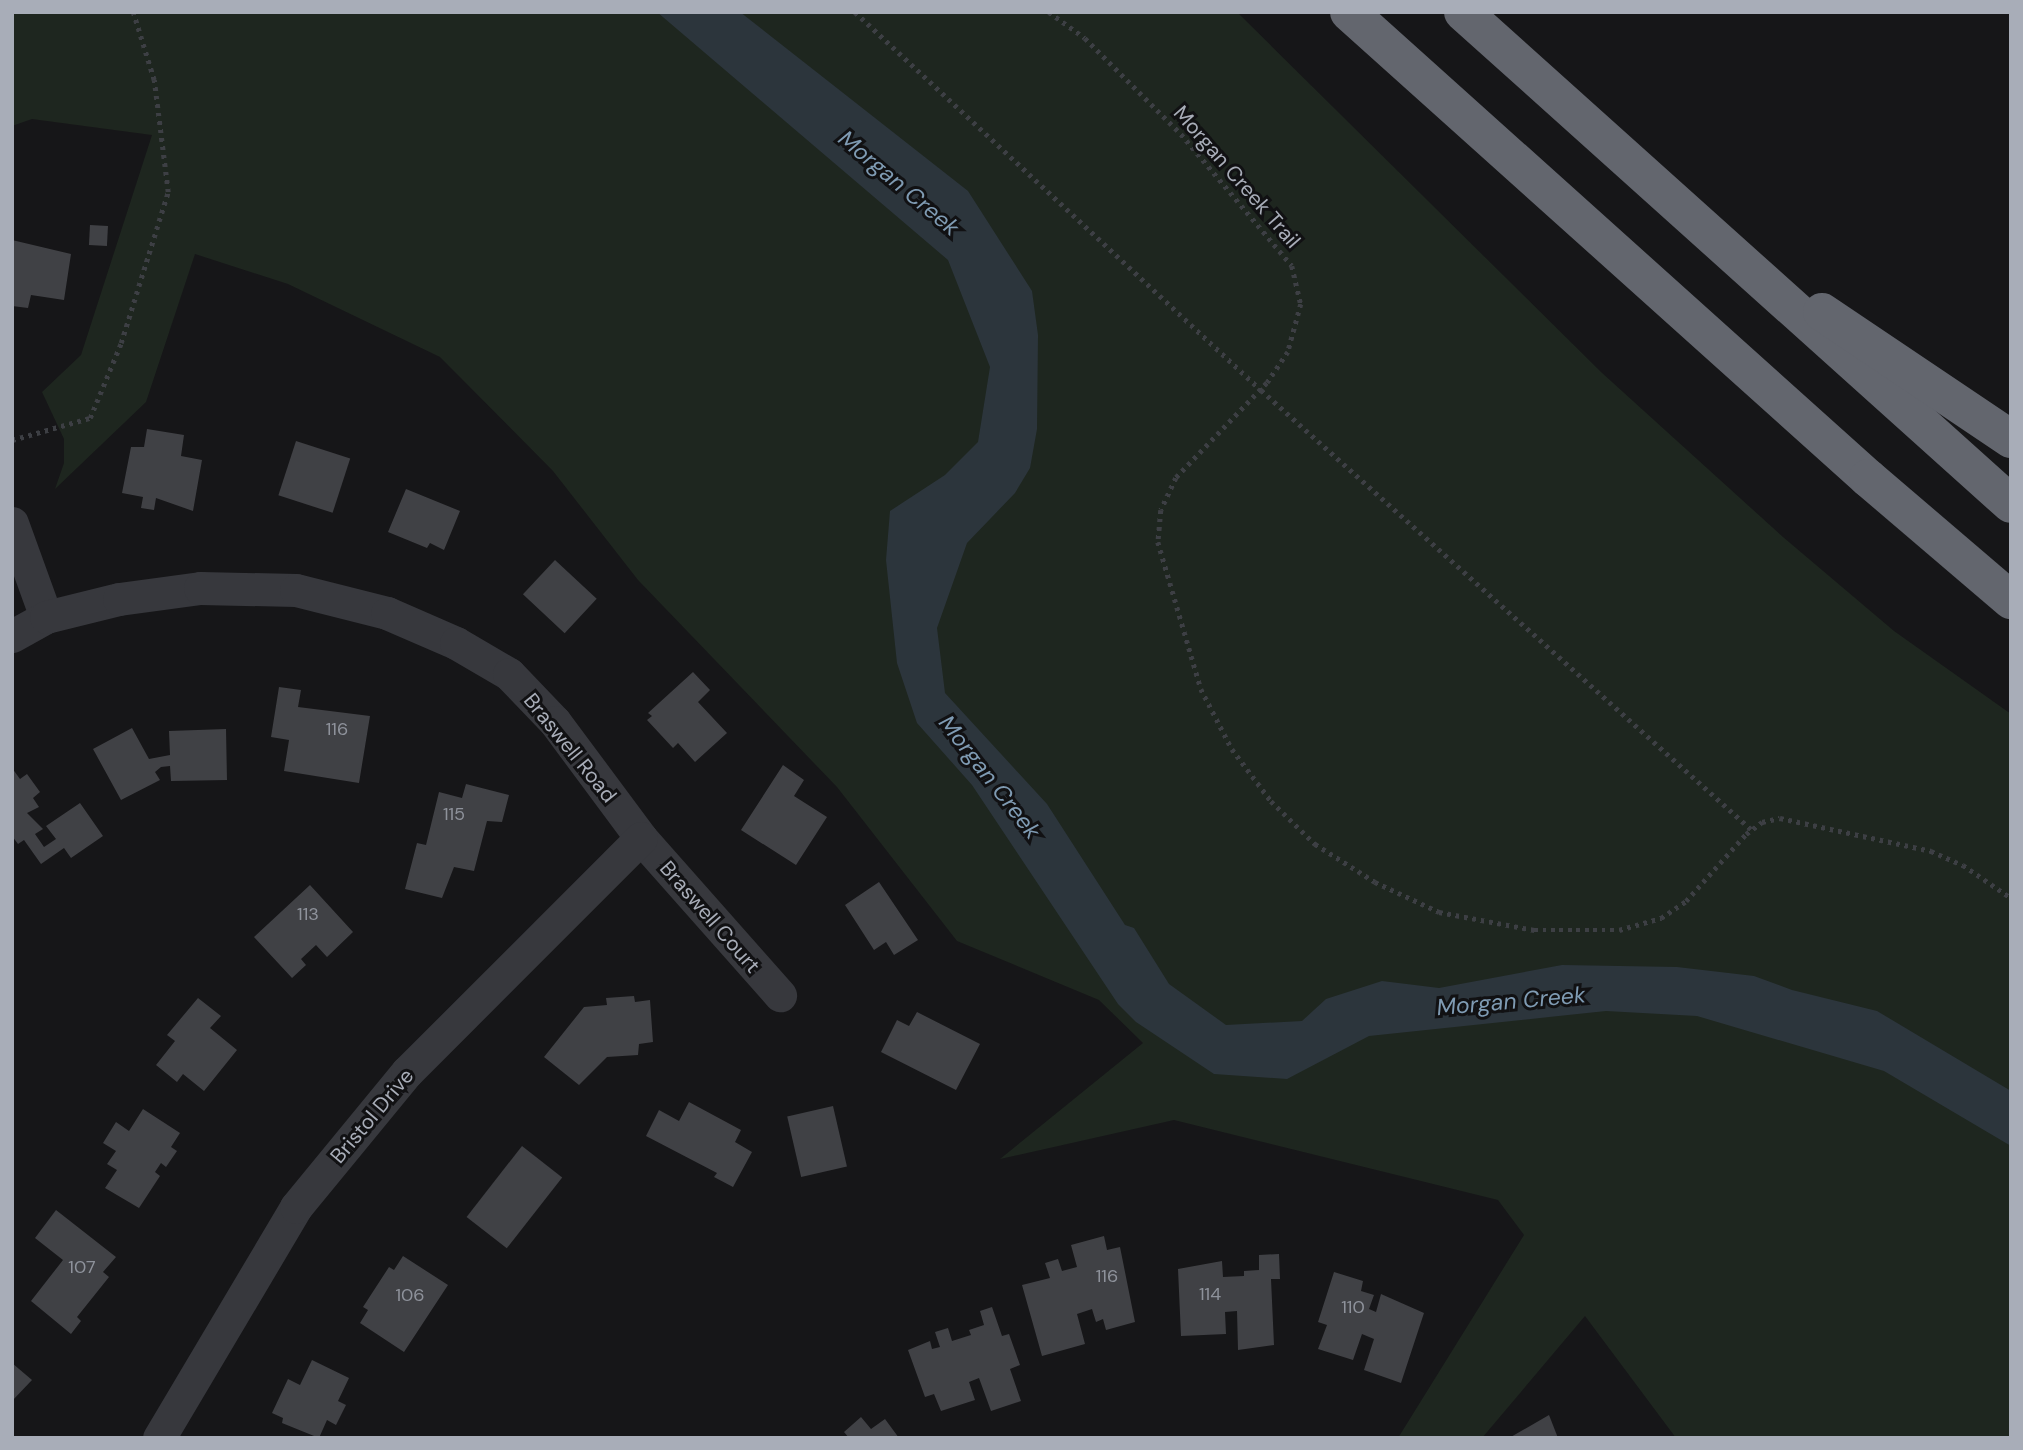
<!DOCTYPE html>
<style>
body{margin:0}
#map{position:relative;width:2023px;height:1450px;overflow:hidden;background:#161618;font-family:"DM Sans",sans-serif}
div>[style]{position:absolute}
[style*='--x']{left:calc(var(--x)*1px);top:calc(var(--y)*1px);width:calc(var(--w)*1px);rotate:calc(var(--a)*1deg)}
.green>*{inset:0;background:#1e261f}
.water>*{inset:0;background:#2c353c}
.building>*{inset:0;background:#404145;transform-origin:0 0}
.path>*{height:4.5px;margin-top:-2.25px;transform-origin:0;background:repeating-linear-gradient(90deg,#3d3f44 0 3.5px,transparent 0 8.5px)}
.minor>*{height:33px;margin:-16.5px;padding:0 16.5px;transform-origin:16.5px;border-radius:16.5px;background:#37383d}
.highway>*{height:38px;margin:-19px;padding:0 19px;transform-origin:19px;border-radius:19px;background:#63666e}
span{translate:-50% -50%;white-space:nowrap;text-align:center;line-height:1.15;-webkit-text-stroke:6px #111113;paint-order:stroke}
.number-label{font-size:18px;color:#8e929b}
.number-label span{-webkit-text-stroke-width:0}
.street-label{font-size:21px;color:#a8adb8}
.water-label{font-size:23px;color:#7f9bb3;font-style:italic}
.frame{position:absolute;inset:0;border:14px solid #a8adb8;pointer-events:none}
</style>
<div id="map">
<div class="green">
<div style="clip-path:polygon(12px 12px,1237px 12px,1601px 372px,1783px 537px,1894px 631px,2011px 714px,2011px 1438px,1676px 1438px,1585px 1316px,1482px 1438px,1398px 1438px,1524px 1235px,1498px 1200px,1174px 1120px,1000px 1159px,1143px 1043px,1099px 1000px,957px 941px,837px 787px,638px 580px,553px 471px,440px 357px,288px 284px,195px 254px,146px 402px,55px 489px,64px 463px,64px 439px,42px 392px,81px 355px,152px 135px,32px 119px,12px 126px)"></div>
</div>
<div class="water">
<div style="clip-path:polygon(657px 12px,740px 12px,968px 191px,1032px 291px,1038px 335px,1037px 429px,1030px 468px,1015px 493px,967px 543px,937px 628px,945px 693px,1047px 804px,1125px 925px,1134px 928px,1169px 984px,1226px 1025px,1302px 1021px,1326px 999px,1382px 981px,1439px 988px,1562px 965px,1677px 967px,1754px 976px,1792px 990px,1877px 1011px,2011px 1091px,2011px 1146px,1884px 1071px,1697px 1016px,1606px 1011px,1369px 1036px,1287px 1079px,1214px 1074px,1136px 1022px,1118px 1004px,972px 785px,917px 723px,897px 663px,886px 560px,890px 511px,945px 475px,978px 442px,990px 367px,948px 260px)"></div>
</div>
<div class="building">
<div style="left:90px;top:225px;width:18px;height:20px;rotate:3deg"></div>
<div style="clip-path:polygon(12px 240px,71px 254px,64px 300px,31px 295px,28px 308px,12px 306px)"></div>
<div style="clip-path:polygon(147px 429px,184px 435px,181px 456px,202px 460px,193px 511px,156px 498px,154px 510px,141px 508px,143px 497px,122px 493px,131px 447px,144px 447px)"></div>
<div style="left:296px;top:441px;width:57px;height:57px;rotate:18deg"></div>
<div style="clip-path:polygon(406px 489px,460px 511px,444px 550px,430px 543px,427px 548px,388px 532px)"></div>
<div style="left:555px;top:560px;width:57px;height:47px;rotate:43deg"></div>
<div style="clip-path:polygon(693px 672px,710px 690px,698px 702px,727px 733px,695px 762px,678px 743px,673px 748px,647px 720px,652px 716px,648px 713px)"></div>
<div style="clip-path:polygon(279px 687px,301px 690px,298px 707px,370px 716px,359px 783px,284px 771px,289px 740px,271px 737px)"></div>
<div style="clip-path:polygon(132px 728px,149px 759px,170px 755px,169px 731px,226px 729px,227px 780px,171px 781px,170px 766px,161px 767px,155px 772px,160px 780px,121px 800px,93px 749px)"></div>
<div style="clip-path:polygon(783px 765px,804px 780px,794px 796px,827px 817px,796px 865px,741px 830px)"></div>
<div style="clip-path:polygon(12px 768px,20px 779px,27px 774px,40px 792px,33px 798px,39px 807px,27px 813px,43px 829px,35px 834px,44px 847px,56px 839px,46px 826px,80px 803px,103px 836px,71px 858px,64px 848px,41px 864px,24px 840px,18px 844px,12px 836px)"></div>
<div style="clip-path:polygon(466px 784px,509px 795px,502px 822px,487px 821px,474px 871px,454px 867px,442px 898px,405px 889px,417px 843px,426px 845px,439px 792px,462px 798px)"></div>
<div style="clip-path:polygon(879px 882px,918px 940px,894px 955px,886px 942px,874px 950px,845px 905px)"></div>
<div style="clip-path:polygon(310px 885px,353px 932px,327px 957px,316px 945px,301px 959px,306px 965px,292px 978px,254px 937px)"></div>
<div style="clip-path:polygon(634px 996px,635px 1002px,650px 1000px,653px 1042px,639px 1044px,638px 1055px,607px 1057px,579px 1085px,544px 1057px,584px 1007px,607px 1005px,606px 998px)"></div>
<div style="clip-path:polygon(198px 998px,221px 1016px,210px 1028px,237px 1050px,204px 1091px,183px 1074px,177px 1082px,156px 1065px,175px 1041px,167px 1035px)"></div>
<div style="clip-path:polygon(917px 1012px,980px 1044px,956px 1090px,881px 1052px,897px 1020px,909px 1026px)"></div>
<div style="clip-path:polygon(689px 1102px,741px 1130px,735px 1142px,752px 1152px,733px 1187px,714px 1177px,717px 1173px,646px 1136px,659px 1110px,679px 1121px)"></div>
<div style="left:833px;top:1106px;width:62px;height:47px;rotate:77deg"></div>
<div style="clip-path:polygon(143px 1109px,180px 1133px,171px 1147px,177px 1151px,166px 1167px,161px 1163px,155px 1172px,160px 1176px,139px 1208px,105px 1188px,117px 1170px,107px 1164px,116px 1151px,103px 1143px,116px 1122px,129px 1131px)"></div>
<div style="left:522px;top:1146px;width:51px;height:90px;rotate:38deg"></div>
<div style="clip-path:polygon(56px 1210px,116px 1257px,103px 1272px,109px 1277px,77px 1317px,81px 1321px,71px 1334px,31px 1301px,63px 1260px,35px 1238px)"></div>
<div style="clip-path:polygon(1104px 1236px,1107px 1250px,1120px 1247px,1135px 1322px,1106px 1330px,1103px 1319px,1096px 1322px,1092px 1309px,1077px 1314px,1085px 1344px,1042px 1356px,1022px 1285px,1050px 1278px,1045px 1263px,1058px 1259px,1062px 1271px,1077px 1267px,1071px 1245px)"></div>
<div style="clip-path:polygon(1279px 1254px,1280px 1279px,1271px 1279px,1274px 1345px,1238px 1350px,1237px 1311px,1225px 1312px,1226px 1334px,1181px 1336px,1178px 1269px,1222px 1261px,1223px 1277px,1244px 1276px,1244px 1271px,1259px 1270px,1259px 1255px)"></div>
<div style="clip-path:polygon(403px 1256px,448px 1285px,404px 1352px,360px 1323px,368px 1310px,363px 1307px,389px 1267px,394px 1270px)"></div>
<div style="clip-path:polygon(1334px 1272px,1363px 1281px,1361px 1291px,1374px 1295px,1369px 1309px,1376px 1312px,1381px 1294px,1424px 1313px,1401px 1383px,1364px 1370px,1374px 1339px,1362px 1334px,1353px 1360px,1318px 1349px,1327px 1325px,1318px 1322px)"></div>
<div style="clip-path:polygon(992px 1307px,1002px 1336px,1009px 1334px,1020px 1365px,1010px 1369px,1021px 1401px,991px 1411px,979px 1378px,969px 1382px,975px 1400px,941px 1411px,934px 1394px,925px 1397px,908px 1350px,930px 1341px,932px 1349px,940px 1347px,935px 1332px,948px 1328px,952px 1341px,971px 1335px,969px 1330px,984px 1325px,980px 1311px)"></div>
<div style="clip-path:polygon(312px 1360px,349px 1378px,338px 1401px,346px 1405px,336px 1425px,327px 1420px,319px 1438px,282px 1423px,283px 1418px,272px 1413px,288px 1379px,300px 1385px)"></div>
<div style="clip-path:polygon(12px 1363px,32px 1380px,12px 1401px)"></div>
<div style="clip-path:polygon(1549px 1415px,1558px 1438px,1509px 1438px)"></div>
<div style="clip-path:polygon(861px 1417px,871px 1429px,885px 1419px,899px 1438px,849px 1438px,844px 1432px)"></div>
</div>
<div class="path">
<div style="--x:855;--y:12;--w:555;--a:42.95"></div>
<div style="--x:1261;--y:390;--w:658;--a:41.86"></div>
<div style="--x:1049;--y:12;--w:44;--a:35.8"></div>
<div style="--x:1085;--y:38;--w:136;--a:45"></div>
<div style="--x:1181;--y:134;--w:172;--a:49.9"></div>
<div style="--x:1292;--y:266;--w:39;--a:77"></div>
<div style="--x:1301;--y:304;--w:50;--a:105.2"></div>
<div style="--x:1288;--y:352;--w:37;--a:124"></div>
<div style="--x:1267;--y:383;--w:132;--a:133.8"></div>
<div style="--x:1176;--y:478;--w:35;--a:115"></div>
<div style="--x:1161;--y:510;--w:32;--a:95"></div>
<div style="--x:1158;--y:542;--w:153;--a:73.7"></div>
<div style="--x:1201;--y:689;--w:68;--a:62.7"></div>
<div style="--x:1232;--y:749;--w:65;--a:53.1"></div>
<div style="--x:1271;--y:801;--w:62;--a:44.3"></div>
<div style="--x:1315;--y:844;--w:71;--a:32.3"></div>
<div style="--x:1375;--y:882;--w:71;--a:25.1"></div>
<div style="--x:1439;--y:912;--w:97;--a:10.7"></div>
<div style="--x:1534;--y:930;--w:85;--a:0"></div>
<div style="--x:1619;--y:930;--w:44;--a:-15.9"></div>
<div style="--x:1661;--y:918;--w:30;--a:-34"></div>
<div style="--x:1686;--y:901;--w:90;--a:-48.2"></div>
<div style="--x:1746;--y:834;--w:20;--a:-37"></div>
<div style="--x:1762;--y:822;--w:18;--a:-13"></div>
<div style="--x:1780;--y:818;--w:155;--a:12.3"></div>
<div style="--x:1931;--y:851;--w:35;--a:24"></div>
<div style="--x:1963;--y:865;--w:58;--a:34.5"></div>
<div style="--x:12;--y:440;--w:81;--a:-15.8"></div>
<div style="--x:90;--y:418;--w:81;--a:-67.5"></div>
<div style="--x:121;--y:343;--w:158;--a:-72.7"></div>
<div style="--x:168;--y:192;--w:113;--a:-97.1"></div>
<div style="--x:154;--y:80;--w:71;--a:-107.2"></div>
</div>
<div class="minor">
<div style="--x:12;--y:523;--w:100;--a:70.1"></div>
<div style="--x:12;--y:636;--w:39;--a:-29"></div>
<div style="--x:46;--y:617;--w:75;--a:-13.9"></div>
<div style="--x:119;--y:599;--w:82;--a:-7.7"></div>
<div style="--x:200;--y:588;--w:96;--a:1.2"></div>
<div style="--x:296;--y:590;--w:94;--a:14.2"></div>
<div style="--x:387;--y:613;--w:75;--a:23.5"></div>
<div style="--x:456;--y:643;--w:61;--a:30.3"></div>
<div style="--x:509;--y:674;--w:66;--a:46.2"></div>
<div style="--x:555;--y:722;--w:144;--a:53.4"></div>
<div style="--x:641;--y:838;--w:210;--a:48.5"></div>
<div style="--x:159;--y:1438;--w:269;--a:-59.3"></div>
<div style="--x:296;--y:1207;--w:175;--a:-50.6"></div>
<div style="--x:407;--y:1072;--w:331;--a:-45"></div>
</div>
<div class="highway">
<div style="--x:1349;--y:12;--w:698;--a:41.92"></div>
<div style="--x:1868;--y:478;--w:188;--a:40.5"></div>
<div style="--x:1463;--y:12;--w:736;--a:41.92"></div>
<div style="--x:1822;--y:312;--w:228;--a:33.9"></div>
</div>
<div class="number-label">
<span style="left:337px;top:729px">116</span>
<span style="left:454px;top:814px">115</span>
<span style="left:308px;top:914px">113</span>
<span style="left:82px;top:1267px">107</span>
<span style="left:1107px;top:1276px">116</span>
<span style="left:1210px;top:1294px">114</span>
<span style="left:410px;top:1295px">106</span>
<span style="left:1353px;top:1307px">110</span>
</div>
<div class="street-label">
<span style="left:1237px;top:177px;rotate:49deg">Morgan Creek Trail</span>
<span style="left:570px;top:748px;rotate:51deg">Braswell Road</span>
<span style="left:710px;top:917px;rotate:49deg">Braswell Court</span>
<span style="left:372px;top:1116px;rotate:-50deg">Bristol Drive</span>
</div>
<div class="water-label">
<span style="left:899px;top:183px;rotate:40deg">Morgan Creek</span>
<span style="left:990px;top:777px;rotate:52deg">Morgan Creek</span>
<span style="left:1511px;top:1001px;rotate:-5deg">Morgan Creek</span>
</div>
<div class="frame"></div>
</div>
